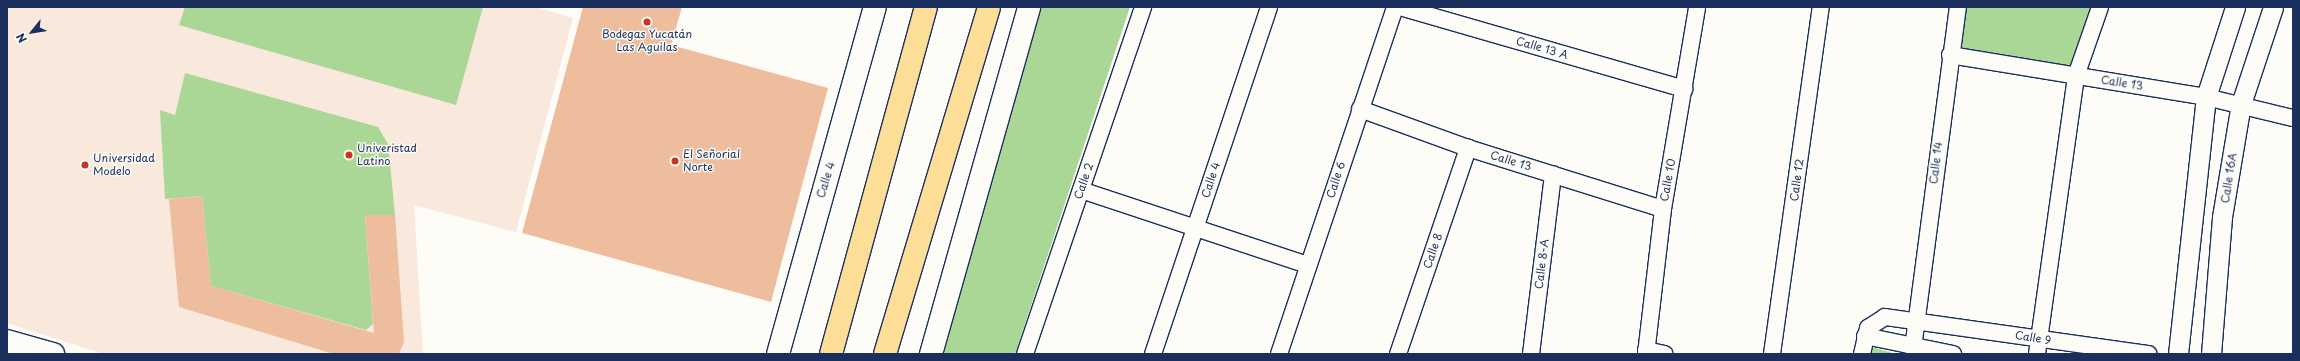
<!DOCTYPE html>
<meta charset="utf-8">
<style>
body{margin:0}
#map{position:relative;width:2300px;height:361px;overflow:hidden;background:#fdfcf7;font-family:"Playpen Sans",sans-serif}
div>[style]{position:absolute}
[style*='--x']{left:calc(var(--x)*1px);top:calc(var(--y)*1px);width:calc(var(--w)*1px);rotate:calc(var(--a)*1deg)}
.built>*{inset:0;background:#f8e9dc}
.green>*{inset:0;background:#aad796}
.building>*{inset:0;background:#edbd9d}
.roads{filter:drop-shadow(1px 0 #1b2f5e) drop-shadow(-1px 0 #1b2f5e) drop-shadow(0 1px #1b2f5e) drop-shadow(0 -1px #1b2f5e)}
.minor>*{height:16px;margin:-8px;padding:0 8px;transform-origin:8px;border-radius:8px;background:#fdfcf7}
.tertiary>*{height:19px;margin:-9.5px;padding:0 9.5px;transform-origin:9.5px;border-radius:9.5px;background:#fdfcf7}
.secondary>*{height:22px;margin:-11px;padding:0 11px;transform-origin:11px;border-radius:11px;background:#fdfcf7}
.trunk>*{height:22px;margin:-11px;padding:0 11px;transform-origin:11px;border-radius:11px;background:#fcde96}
.dots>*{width:11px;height:11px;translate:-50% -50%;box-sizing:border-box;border:2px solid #fdfcf7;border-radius:50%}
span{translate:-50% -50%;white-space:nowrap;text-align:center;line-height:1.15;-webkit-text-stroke:3px #fdfcf7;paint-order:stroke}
.poi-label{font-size:11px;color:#1b2f5e}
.left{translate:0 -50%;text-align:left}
.street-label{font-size:11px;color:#1b2f5e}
.frame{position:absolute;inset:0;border:8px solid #1b2f5e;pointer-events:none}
.north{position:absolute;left:12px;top:12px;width:40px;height:40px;-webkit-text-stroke:3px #fdfcf7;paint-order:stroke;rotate:240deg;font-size:11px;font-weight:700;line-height:16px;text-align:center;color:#1b2f5e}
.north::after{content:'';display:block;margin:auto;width:14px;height:18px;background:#1b2f5e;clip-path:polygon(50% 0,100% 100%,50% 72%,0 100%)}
</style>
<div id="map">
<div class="built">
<div style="clip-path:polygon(7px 7px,536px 7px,573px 18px,516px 232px,414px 205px,423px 354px,103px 354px,7px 323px)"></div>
</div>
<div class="green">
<div style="clip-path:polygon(185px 7px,483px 7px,456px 105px,179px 25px)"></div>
<div style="clip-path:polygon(1039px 7px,1130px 7px,1015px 354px,942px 354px)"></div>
<div style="clip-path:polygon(1966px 7px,2092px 7px,2071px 69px,1958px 50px)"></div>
<div style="clip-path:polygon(185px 73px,378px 127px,388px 144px,395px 215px,365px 215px,373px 324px,366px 330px,211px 286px,202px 196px,165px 199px,160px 110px,175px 115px)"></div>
<div style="clip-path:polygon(1872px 347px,1896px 354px,1871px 354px)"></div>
</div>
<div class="building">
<div style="clip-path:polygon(583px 7px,682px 7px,671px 45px,828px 88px,771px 302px,522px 233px)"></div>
<div style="clip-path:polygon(202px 196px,211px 286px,374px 333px,365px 215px,395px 215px,404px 342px,399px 354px,334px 354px,179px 307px,169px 199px)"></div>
</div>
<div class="roads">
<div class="minor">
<div style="--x:1400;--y:7;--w:296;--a:16.1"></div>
<div style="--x:1950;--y:55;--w:259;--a:9.3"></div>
<div style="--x:2206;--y:97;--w:89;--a:13.6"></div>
<div style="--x:1360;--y:109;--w:115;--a:19.9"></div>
<div style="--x:1468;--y:148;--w:204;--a:17.4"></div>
<div style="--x:1081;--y:190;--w:239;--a:18.3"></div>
<div style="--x:1865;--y:336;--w:90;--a:11.6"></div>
<div style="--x:1913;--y:348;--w:344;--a:-82.5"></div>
<div style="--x:1646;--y:350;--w:19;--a:12"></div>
<div style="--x:1025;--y:354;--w:367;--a:-71.2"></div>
<div style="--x:1153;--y:354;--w:366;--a:-71.5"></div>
<div style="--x:1279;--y:354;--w:366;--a:-71.5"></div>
<div style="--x:1398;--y:354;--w:218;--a:-71.2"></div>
<div style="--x:1531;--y:354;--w:181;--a:-83"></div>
<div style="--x:1646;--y:354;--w:146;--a:-83.3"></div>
<div style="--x:1663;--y:209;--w:205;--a:-80.4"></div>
<div style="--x:1772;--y:354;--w:350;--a:-82"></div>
<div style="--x:1862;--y:354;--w:27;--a:-77"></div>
<div style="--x:1868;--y:328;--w:20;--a:-33"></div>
<div style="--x:1885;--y:317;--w:266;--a:8"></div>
<div style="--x:2037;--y:354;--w:281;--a:-82"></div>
<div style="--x:2076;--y:76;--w:73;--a:-70.8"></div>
</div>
<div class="tertiary">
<div style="--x:2178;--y:354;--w:259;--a:-83.8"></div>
<div style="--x:2206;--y:97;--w:95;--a:-72.1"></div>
<div style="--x:2211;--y:354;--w:137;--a:-85.4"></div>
<div style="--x:2222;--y:217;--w:115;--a:-80.5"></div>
<div style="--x:2241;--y:104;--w:102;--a:-71.7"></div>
</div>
<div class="secondary">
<div style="--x:7;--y:341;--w:48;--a:15.8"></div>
<div style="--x:778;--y:354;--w:360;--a:-74.4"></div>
<div style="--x:931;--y:354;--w:361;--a:-74.2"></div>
</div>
<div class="trunk">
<div style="--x:831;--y:354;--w:360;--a:-74.7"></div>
<div style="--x:885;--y:354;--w:362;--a:-73.3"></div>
</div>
</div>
<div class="dots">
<div style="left:647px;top:22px;background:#c8321e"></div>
<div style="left:349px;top:155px;background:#c8321e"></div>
<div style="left:675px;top:161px;background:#c8321e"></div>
<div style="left:85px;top:165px;background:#c8321e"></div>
</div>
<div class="poi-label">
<span style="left:647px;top:41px">Bodegas Yucatán<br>Las Aguilas</span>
<span class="left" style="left:357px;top:155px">Univeristad<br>Latino</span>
<span class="left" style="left:683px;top:161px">El Señorial<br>Norte</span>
<span class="left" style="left:93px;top:165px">Universidad<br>Modelo</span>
</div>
<div class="street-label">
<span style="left:1542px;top:48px;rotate:16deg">Calle 13 A</span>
<span style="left:2122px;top:83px;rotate:9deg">Calle 13</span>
<span style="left:1511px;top:161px;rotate:17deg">Calle 13</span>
<span style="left:1936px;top:163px;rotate:-83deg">Calle 14</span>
<span style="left:2229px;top:178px;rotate:-81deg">Calle 16A</span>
<span style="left:826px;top:180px;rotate:-72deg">Calle 4</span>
<span style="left:1211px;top:180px;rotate:-72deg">Calle 4</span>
<span style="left:1336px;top:180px;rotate:-72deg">Calle 6</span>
<span style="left:1668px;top:180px;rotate:-80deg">Calle 10</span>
<span style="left:1797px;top:180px;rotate:-82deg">Calle 12</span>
<span style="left:1084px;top:181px;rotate:-71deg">Calle 2</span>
<span style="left:1433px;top:251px;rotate:-71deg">Calle 8</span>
<span style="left:1542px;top:264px;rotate:-83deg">Calle 8-A</span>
<span style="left:2033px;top:338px;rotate:9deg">Calle 9</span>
</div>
<div class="frame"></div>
<div class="north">N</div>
</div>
